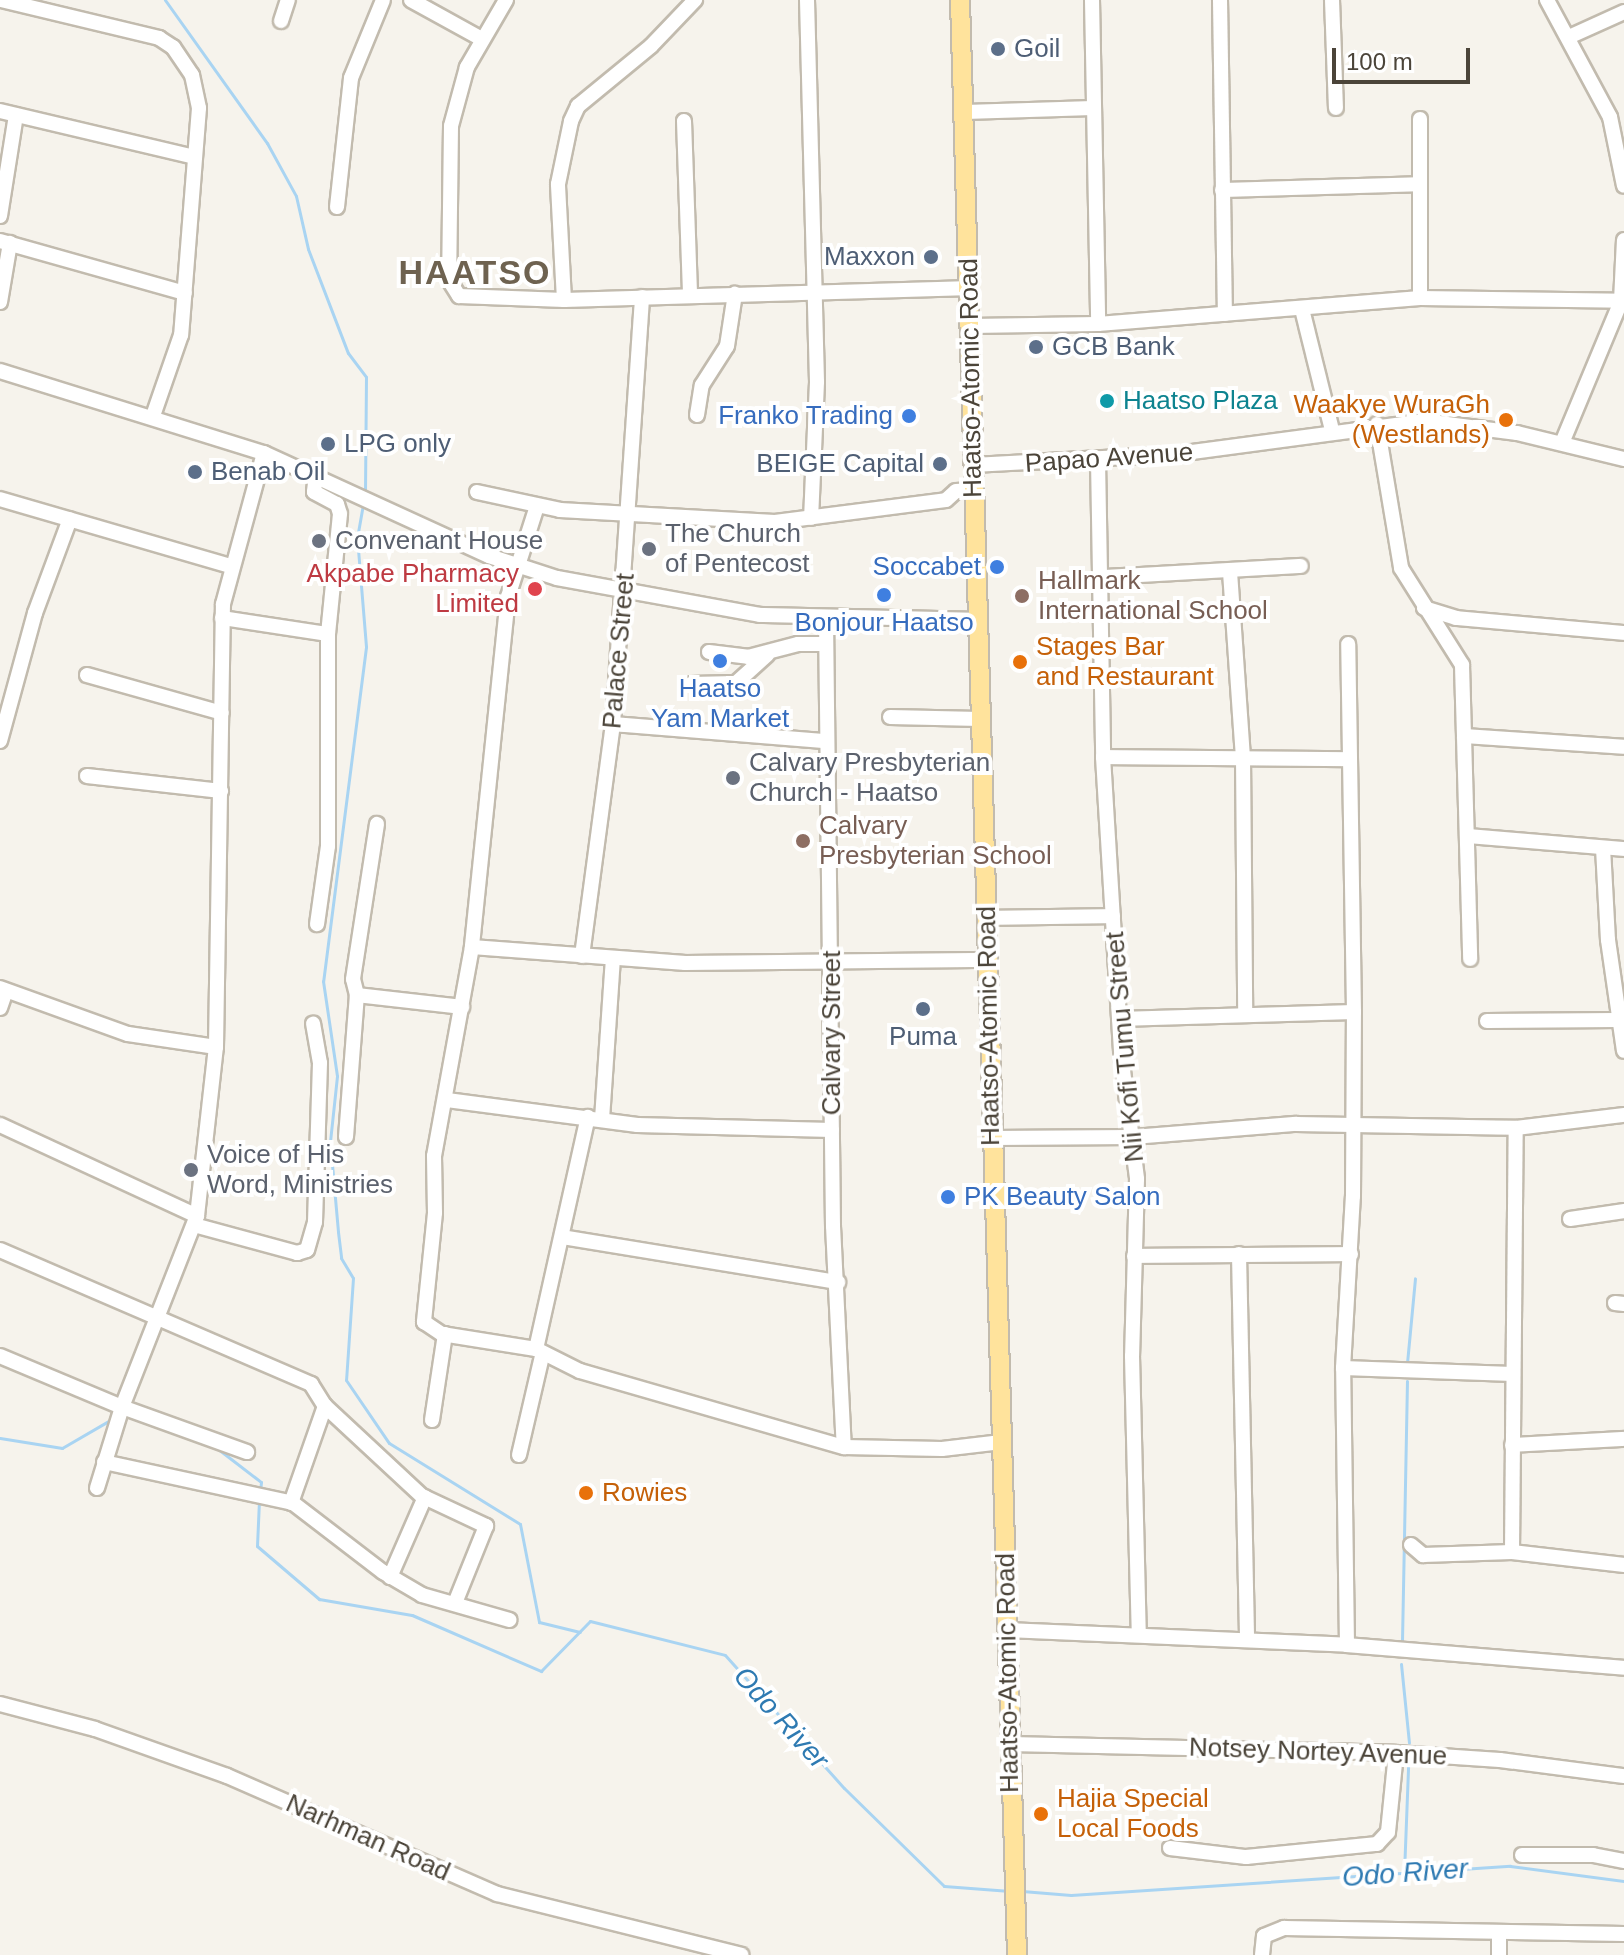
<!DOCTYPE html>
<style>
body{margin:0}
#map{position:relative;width:1624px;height:1955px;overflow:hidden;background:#f6f3ec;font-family:Helvetica,sans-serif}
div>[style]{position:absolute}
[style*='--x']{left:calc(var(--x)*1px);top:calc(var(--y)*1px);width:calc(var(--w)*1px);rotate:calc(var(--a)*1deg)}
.stream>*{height:3px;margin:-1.5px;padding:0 1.5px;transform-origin:1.5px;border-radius:1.5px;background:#a9d4f2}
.roads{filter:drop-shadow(2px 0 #c2bbae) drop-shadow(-2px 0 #c2bbae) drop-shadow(0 2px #c2bbae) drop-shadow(0 -2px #c2bbae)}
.minor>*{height:14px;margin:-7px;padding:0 7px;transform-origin:7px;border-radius:7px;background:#fff}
.major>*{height:18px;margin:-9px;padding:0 9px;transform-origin:9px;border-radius:9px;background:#ffe39c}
.dots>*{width:22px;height:22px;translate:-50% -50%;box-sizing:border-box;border:4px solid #fff;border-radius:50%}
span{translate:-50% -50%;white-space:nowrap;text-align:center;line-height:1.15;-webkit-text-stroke:8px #fff;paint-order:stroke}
.service-label{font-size:26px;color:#4e5e75}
.left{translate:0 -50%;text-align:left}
.right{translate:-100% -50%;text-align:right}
.street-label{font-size:26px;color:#4b4439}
.culture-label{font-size:26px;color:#0d838f}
.food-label{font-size:26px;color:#c56008}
.shop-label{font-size:26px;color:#366cbe}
.worship-label{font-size:26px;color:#5b616d}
.health-label{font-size:26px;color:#be3a42}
.education-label{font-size:26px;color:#785e54}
.water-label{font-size:28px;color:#2e7ab2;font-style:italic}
.district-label{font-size:34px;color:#6e6250;font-weight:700;letter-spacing:2px}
.scale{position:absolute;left:1332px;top:48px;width:138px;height:36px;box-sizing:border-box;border:4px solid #4b4439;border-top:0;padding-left:10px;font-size:24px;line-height:28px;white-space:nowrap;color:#4b4439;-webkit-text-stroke:6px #fff;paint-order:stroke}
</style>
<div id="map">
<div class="stream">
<div style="--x:165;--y:0;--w:176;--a:54.5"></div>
<div style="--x:267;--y:143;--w:60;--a:61.3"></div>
<div style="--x:296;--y:196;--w:54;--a:77.2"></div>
<div style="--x:308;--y:249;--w:111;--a:69"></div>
<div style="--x:348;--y:353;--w:30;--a:53"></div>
<div style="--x:366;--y:377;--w:116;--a:90.5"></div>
<div style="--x:363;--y:504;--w:34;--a:100"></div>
<div style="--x:357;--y:537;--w:110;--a:85.3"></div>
<div style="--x:366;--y:647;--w:337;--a:97.3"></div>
<div style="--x:323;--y:981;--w:96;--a:81.6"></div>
<div style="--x:337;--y:1076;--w:66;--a:96.1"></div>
<div style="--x:330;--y:1142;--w:90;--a:84.9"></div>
<div style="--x:338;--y:1232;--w:26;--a:83"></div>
<div style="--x:341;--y:1258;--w:23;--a:59"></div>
<div style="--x:353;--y:1278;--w:102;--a:93.9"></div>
<div style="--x:346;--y:1380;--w:76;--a:55.7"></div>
<div style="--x:389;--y:1443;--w:154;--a:31.7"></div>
<div style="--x:520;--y:1524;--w:100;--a:79"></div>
<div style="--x:539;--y:1622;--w:42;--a:13.7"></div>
<div style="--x:1407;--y:1363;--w:85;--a:-84.6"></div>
<div style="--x:0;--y:1438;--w:63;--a:9.2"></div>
<div style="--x:62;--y:1448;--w:58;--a:-30.1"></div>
<div style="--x:218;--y:1449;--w:54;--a:37.5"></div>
<div style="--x:261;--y:1482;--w:10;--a:96"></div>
<div style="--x:259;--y:1500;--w:46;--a:92.5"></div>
<div style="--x:257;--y:1546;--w:82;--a:40.5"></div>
<div style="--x:319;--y:1599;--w:94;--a:9.8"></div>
<div style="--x:412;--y:1615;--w:141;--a:23.5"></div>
<div style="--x:541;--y:1671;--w:70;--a:-45.6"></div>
<div style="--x:590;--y:1621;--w:139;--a:14.1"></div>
<div style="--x:725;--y:1655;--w:178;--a:48.2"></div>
<div style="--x:844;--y:1788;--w:140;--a:44.4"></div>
<div style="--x:944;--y:1886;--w:66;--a:4.3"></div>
<div style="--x:1402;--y:1641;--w:260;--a:-88.9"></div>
<div style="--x:1401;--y:1664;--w:79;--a:84.2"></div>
<div style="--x:1404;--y:1873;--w:106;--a:-87.8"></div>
<div style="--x:1022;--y:1891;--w:49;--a:4.7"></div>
<div style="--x:1071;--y:1895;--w:440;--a:-3.8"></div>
<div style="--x:1510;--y:1866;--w:115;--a:7.5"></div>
</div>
<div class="roads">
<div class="minor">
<div style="--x:1;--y:0;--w:163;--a:13.5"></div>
<div style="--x:159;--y:38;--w:17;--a:33"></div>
<div style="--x:173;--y:47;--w:34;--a:56"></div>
<div style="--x:192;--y:75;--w:34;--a:78"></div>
<div style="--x:199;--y:108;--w:228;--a:94.5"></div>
<div style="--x:181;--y:335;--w:86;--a:109.1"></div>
<div style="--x:411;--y:0;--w:81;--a:28.8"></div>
<div style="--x:506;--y:0;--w:78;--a:120.2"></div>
<div style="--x:467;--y:67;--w:61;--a:105.2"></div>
<div style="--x:451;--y:126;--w:154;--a:90.7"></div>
<div style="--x:449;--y:280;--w:19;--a:58"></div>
<div style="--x:459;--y:296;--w:105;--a:2.2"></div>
<div style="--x:564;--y:300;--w:406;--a:-1.7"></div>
<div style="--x:807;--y:0;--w:382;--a:88.5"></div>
<div style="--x:817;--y:382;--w:136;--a:92.5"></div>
<div style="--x:1092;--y:0;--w:324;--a:88.9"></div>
<div style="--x:1220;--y:0;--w:314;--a:89.1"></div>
<div style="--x:1332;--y:0;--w:108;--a:87.9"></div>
<div style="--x:1547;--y:0;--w:133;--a:61.7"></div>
<div style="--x:1610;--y:117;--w:70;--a:78.5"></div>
<div style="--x:281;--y:21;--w:22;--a:-72"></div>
<div style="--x:1571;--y:36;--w:58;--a:-24.4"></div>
<div style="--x:0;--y:111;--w:200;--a:13.3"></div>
<div style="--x:964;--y:112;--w:130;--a:-1.8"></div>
<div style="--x:684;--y:121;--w:174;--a:88"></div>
<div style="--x:1222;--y:190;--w:197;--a:-1.7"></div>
<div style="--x:337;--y:207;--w:130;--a:-83.8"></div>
<div style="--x:351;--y:78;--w:84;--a:-67.7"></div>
<div style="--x:0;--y:216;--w:102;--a:-81"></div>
<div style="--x:0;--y:241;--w:192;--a:15.7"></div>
<div style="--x:1420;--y:298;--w:179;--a:-90"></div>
<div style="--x:564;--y:300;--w:116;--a:-93"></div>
<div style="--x:558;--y:184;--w:64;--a:-78.3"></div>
<div style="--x:571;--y:121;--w:17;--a:-65"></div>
<div style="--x:578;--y:106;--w:94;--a:-39.4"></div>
<div style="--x:651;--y:46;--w:64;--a:-46.3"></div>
<div style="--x:0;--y:302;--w:60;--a:-80.4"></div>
<div style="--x:1302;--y:309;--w:125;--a:76.1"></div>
<div style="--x:971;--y:326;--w:127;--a:-0.9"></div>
<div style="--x:1098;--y:324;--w:323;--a:-4.6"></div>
<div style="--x:1420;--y:298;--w:204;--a:0.8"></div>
<div style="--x:0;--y:371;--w:276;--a:17.3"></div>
<div style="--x:264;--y:453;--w:247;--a:24.6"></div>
<div style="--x:489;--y:556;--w:71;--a:17.9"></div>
<div style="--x:557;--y:578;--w:206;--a:10.3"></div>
<div style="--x:760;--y:615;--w:216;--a:1.3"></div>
<div style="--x:697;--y:415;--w:30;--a:-81"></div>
<div style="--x:702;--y:385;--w:46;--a:-57.3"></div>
<div style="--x:727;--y:346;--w:53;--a:-81.3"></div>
<div style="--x:1377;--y:424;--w:146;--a:80.5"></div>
<div style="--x:1401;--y:568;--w:115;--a:57.8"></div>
<div style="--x:1462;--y:665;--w:294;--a:88.4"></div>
<div style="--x:1562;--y:443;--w:154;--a:-67.4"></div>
<div style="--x:1621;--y:301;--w:61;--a:-87.2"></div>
<div style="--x:1098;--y:460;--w:297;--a:89"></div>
<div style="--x:1103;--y:757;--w:299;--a:86.5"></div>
<div style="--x:1121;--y:1055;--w:125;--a:82.6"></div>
<div style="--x:1137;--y:1179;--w:177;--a:91.6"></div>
<div style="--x:1132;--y:1356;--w:277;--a:88.6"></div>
<div style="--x:973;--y:465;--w:204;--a:-3.1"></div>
<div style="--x:1177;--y:454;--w:249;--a:-7.6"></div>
<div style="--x:1424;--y:421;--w:94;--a:7.4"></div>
<div style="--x:1517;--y:433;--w:110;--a:13.7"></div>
<div style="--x:316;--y:475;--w:17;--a:97"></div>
<div style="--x:314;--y:492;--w:26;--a:28"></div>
<div style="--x:337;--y:504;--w:10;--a:73"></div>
<div style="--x:340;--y:514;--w:121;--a:95.7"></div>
<div style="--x:477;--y:492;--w:85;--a:12.2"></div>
<div style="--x:560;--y:510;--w:215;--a:3.2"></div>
<div style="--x:775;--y:522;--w:172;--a:-7.3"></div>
<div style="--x:946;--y:500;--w:13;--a:-42"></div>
<div style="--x:956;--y:491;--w:18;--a:-3"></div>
<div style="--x:0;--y:499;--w:240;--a:16.2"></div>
<div style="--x:537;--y:506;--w:96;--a:107.7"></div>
<div style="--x:508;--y:597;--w:352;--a:95.9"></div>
<div style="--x:472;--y:947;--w:212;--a:100.3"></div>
<div style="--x:434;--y:1156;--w:57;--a:89"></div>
<div style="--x:435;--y:1213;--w:110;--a:95.8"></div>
<div style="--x:424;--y:1322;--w:22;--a:34"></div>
<div style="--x:442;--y:1334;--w:95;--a:9.1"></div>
<div style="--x:536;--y:1349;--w:49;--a:26.6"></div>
<div style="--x:580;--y:1371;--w:275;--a:16.1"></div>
<div style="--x:844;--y:1447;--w:98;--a:1.2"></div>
<div style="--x:942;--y:1449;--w:60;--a:-6.7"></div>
<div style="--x:1230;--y:572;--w:186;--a:86"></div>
<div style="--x:1243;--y:758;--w:254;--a:89.5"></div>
<div style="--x:1103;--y:577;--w:198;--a:-3.2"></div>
<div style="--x:1424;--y:608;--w:34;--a:17"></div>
<div style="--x:1456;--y:618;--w:169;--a:5.1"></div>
<div style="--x:222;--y:618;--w:107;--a:8.6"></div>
<div style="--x:328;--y:634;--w:212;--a:90"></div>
<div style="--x:328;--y:846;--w:79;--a:98"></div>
<div style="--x:826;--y:619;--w:607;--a:89.34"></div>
<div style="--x:833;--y:1226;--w:221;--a:87.2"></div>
<div style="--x:709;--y:652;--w:39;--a:7"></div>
<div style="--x:748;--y:657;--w:52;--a:-14.6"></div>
<div style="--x:798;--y:644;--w:28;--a:0"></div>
<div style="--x:87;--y:675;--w:140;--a:15.7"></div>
<div style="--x:691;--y:684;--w:45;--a:-1.3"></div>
<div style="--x:736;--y:683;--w:42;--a:-42.1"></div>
<div style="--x:890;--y:717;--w:90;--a:1.3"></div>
<div style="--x:613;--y:724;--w:214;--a:4.6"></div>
<div style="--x:1464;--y:736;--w:160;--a:3.9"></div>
<div style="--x:0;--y:741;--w:133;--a:-74.7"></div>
<div style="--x:35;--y:613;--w:100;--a:-69.6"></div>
<div style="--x:1103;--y:757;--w:243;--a:0.5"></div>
<div style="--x:87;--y:776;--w:135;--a:6.4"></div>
<div style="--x:1469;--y:836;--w:156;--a:4.8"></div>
<div style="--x:1603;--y:848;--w:92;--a:86.9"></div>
<div style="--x:1608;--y:940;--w:112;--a:81.8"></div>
<div style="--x:987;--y:918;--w:126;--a:-0.9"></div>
<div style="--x:472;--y:947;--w:214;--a:4.3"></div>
<div style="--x:685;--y:963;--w:303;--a:-0.6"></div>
<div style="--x:582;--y:956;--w:234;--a:-82.4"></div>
<div style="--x:613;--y:724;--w:428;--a:-86.1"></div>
<div style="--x:0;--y:988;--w:136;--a:19.8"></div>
<div style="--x:128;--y:1034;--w:89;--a:8.4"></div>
<div style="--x:357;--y:995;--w:106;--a:6.5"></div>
<div style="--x:0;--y:1008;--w:18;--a:-71"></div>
<div style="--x:1119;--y:1019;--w:235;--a:-1.7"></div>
<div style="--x:1487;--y:1021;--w:130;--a:-0.4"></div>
<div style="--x:447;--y:1100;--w:192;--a:7.5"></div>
<div style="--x:637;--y:1125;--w:195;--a:1.5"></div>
<div style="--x:602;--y:1119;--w:161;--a:-86.1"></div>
<div style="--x:0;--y:1125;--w:217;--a:24.8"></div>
<div style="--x:346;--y:1137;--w:142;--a:-85.6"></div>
<div style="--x:357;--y:995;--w:16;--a:-104"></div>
<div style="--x:353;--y:979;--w:157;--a:-81.2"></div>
<div style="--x:992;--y:1138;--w:141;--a:-0.4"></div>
<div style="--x:1133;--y:1137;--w:164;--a:-4.6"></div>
<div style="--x:1296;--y:1124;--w:220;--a:1"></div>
<div style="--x:1516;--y:1128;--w:109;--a:-6.9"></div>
<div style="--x:1570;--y:1219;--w:55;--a:-8.4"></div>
<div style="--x:194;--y:1225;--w:107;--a:15.2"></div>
<div style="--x:297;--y:1253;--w:10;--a:-17"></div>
<div style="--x:307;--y:1250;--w:29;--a:-74"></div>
<div style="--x:315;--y:1222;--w:159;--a:-88.2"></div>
<div style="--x:320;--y:1063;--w:40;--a:-100"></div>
<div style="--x:562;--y:1237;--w:280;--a:9.3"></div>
<div style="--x:0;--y:1250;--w:339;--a:23.3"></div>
<div style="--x:311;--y:1384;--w:26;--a:58"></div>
<div style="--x:325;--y:1406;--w:132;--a:42.9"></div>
<div style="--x:422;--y:1496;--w:71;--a:25.1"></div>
<div style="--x:486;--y:1526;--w:83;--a:111.9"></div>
<div style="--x:1239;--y:1254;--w:386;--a:88.8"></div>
<div style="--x:1134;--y:1256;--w:217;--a:-0.5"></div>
<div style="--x:1615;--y:1303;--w:9;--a:6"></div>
<div style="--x:536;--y:1349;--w:238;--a:-77.4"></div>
<div style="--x:0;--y:1356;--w:132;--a:22.7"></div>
<div style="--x:122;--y:1407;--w:205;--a:-68.6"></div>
<div style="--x:197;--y:1216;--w:170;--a:-83.6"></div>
<div style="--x:216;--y:1047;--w:443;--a:-89.1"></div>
<div style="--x:223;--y:604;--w:156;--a:-74.8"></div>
<div style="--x:1343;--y:1368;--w:170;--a:2"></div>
<div style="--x:432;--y:1420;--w:87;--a:-81.4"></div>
<div style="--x:1512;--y:1445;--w:112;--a:-3.1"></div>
<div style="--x:519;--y:1455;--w:102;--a:-76.9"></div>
<div style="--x:104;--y:1462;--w:193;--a:12.2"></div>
<div style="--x:293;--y:1503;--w:113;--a:37.5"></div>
<div style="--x:383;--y:1572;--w:45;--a:30.5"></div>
<div style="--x:422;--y:1595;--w:91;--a:15.9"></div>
<div style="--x:97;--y:1488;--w:85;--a:-72.8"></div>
<div style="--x:122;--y:1407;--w:133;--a:19.8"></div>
<div style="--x:291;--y:1503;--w:103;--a:-70.7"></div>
<div style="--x:1411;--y:1545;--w:16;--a:40"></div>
<div style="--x:1423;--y:1555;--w:89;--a:-1.9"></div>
<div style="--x:1512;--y:1552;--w:113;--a:6.6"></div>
<div style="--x:1512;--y:1552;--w:424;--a:-89.5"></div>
<div style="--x:390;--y:1577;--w:87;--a:-66.4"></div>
<div style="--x:1008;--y:1630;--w:339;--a:2.5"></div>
<div style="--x:1347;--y:1645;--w:278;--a:4.7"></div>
<div style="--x:1347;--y:1645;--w:277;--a:-90.8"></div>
<div style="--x:1343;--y:1368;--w:172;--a:-86.7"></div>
<div style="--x:1353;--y:1196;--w:184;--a:-89.7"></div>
<div style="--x:1354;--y:1012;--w:368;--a:-90.9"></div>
<div style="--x:0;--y:1704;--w:98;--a:14.7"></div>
<div style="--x:95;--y:1729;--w:140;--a:19.6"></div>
<div style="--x:227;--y:1776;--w:295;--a:23.6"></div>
<div style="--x:497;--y:1894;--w:252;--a:14"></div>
<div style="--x:1010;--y:1744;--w:386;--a:1.3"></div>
<div style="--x:1396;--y:1753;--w:104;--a:3.9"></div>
<div style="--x:1500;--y:1760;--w:125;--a:7.4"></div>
<div style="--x:1170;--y:1848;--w:77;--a:6.8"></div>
<div style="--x:1246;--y:1857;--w:132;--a:-5.7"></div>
<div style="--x:1377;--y:1844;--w:16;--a:-47"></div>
<div style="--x:1388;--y:1832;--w:79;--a:-84.2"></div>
<div style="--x:1522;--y:1855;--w:71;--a:0"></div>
<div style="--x:1593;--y:1855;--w:32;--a:11"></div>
<div style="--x:1262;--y:1955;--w:19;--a:-84"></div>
<div style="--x:1264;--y:1936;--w:22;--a:-22"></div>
<div style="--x:1284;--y:1928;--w:340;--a:1"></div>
<div style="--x:1499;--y:1955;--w:23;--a:-90"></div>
</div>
<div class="major">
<div style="--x:960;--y:0;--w:1956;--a:88.33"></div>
</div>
</div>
<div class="dots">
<div style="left:998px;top:49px;background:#5c6f8a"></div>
<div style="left:931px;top:257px;background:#5c6f8a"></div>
<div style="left:1036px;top:347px;background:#5c6f8a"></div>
<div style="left:1107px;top:401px;background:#0f9aa8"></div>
<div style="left:909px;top:416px;background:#3f7fe0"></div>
<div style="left:1506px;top:420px;background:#e8710a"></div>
<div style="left:328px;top:444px;background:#5c6f8a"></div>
<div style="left:940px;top:464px;background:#5c6f8a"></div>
<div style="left:195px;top:472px;background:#5c6f8a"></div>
<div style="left:319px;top:541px;background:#6b7280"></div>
<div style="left:649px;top:549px;background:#6b7280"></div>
<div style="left:997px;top:567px;background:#3f7fe0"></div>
<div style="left:535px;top:589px;background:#e0444e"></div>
<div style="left:884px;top:595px;background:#3f7fe0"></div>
<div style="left:1022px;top:596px;background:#8d6e63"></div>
<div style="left:720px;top:661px;background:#3f7fe0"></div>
<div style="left:1020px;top:662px;background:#e8710a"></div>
<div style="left:733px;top:778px;background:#6b7280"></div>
<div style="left:803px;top:841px;background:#8d6e63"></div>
<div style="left:923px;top:1009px;background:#5c6f8a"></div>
<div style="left:191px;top:1170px;background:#6b7280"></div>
<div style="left:948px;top:1197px;background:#3f7fe0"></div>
<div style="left:586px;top:1493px;background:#e8710a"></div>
<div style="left:1041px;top:1814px;background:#e8710a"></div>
</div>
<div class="service-label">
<span class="left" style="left:1014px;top:49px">Goil</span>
<span class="right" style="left:915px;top:257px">Maxxon</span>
<span class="left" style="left:1052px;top:347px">GCB Bank</span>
<span class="left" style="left:344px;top:444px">LPG only</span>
<span class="right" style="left:924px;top:464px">BEIGE Capital</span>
<span class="left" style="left:211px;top:472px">Benab Oil</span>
<span style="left:923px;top:1037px">Puma</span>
</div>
<div class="street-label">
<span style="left:971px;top:378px;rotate:-91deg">Haatso-Atomic Road</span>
<span style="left:1109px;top:458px;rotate:-4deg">Papao Avenue</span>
<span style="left:619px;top:651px;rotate:-85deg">Palace Street</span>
<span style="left:989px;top:1026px;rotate:-91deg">Haatso-Atomic Road</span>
<span style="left:832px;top:1033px;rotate:-90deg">Calvary Street</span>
<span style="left:1125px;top:1047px;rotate:-95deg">Nii Kofi Tumu Street</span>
<span style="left:1008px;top:1673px;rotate:-91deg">Haatso-Atomic Road</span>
<span style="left:1318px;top:1752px;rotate:2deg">Notsey Nortey Avenue</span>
<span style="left:368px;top:1838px;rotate:24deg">Narhman Road</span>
</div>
<div class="culture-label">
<span class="left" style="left:1123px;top:401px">Haatso Plaza</span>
</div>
<div class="food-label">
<span class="right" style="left:1490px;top:420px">Waakye WuraGh<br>(Westlands)</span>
<span class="left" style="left:1036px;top:662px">Stages Bar<br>and Restaurant</span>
<span class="left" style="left:602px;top:1493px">Rowies</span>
<span class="left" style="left:1057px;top:1814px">Hajia Special<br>Local Foods</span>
</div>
<div class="shop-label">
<span class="right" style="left:893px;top:416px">Franko Trading</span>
<span class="right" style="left:981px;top:567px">Soccabet</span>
<span style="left:884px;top:623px">Bonjour Haatso</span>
<span style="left:720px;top:704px">Haatso<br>Yam Market</span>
<span class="left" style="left:964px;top:1197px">PK Beauty Salon</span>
</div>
<div class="worship-label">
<span class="left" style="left:665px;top:549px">The Church<br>of Pentecost</span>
<span class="left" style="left:335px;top:541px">Convenant House</span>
<span class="left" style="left:749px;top:778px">Calvary Presbyterian<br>Church - Haatso</span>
<span class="left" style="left:207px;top:1170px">Voice of His<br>Word, Ministries</span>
</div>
<div class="health-label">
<span class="right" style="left:519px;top:589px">Akpabe Pharmacy<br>Limited</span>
</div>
<div class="education-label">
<span class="left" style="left:1038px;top:596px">Hallmark<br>International School</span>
<span class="left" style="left:819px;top:841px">Calvary<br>Presbyterian School</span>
</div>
<div class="water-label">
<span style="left:781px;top:1718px;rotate:48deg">Odo River</span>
<span style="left:1405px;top:1873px;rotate:-4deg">Odo River</span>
</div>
<div class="district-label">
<span style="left:475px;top:273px">HAATSO</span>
</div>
<div class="scale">100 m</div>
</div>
